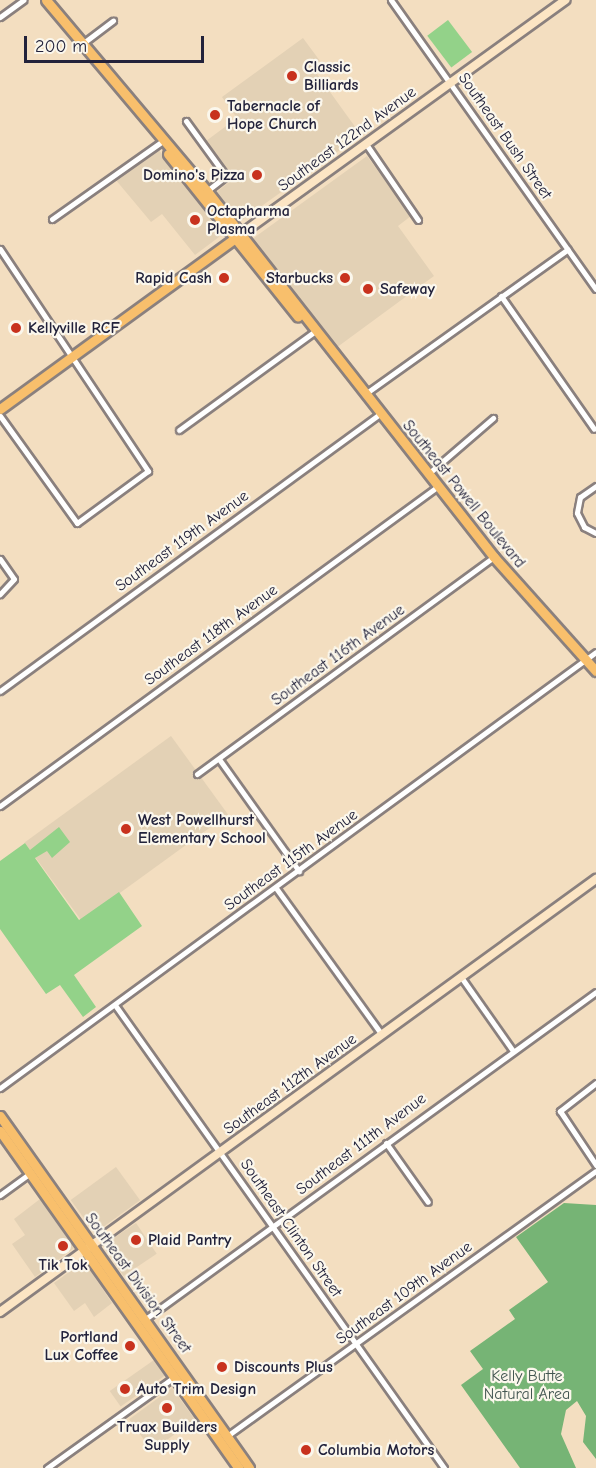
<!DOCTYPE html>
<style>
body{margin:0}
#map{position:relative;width:596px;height:1468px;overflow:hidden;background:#f3dec0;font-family:"Comic Neue",sans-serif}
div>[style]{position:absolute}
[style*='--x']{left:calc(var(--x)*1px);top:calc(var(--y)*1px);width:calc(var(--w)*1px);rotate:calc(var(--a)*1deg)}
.built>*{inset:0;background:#e3d1b5;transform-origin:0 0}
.green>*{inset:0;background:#93d289;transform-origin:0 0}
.forest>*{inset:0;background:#76b475}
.roads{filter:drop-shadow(2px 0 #8a807e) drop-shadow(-2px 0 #8a807e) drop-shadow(0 2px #8a807e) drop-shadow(0 -2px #8a807e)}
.minor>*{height:5px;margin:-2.5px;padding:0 2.5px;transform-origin:2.5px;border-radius:2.5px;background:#fff}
.secondary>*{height:8px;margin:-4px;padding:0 4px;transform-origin:4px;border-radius:4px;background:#fce5c4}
.primary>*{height:9px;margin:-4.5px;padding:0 4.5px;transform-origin:4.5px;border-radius:4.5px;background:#f8bf6c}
.dots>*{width:16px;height:16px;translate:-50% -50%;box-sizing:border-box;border:3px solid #fbf7ec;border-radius:50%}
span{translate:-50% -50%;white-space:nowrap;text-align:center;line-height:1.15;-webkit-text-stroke:4.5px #fbf7ec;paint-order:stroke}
.poi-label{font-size:16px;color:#22223b;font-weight:700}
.left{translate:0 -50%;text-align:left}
.right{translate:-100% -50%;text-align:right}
.street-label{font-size:16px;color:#22223b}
.park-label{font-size:16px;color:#445752}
.scale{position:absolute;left:24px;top:36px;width:180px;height:27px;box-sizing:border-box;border:3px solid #22223b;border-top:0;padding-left:8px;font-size:18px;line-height:21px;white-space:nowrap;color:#22223b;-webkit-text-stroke:4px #fbf7ec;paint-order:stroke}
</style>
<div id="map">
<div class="built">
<div style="clip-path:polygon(303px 38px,320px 61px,312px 67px,361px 135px,238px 223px,214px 194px,233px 179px,206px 141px,237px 118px,222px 97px)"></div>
<div style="clip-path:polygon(158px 149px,221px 228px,219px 237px,195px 255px,162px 214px,151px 222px,115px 179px)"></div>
<div style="clip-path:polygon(367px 156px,411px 216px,398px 226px,434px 276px,336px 348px,251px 240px)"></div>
<div style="left:171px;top:736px;width:97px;height:181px;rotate:54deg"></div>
<div style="left:116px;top:1167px;width:41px;height:56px;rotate:54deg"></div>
<div style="clip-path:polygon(40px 1199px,74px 1248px,35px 1277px,12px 1244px,25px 1235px,14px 1219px)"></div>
<div style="left:136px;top:1223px;width:37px;height:40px;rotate:56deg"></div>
<div style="clip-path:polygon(84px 1261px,112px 1303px,94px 1317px,85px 1303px,74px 1311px,54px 1283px)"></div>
<div style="left:154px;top:1360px;width:19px;height:54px;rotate:55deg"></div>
<div style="left:172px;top:1388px;width:39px;height:53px;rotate:54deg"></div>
</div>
<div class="green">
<div style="left:448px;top:20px;width:40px;height:26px;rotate:53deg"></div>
<div style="clip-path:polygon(59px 827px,70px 842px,52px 858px,47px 851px,35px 858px,79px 920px,119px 892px,142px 926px,74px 975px,96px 1007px,83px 1017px,60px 985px,46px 994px,0 929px,0 861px,25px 843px,30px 850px)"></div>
</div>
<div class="forest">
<div style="clip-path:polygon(564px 1203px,596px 1205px,596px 1459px,583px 1442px,586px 1416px,577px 1401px,566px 1410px,561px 1434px,576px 1468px,520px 1468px,461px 1385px,483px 1369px,470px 1351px,515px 1319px,509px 1310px,548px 1282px,516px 1237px)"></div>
</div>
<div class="roads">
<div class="minor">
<div style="--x:391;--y:0;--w:354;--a:54.7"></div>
<div style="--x:0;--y:17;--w:29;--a:-36"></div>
<div style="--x:82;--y:44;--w:39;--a:-37"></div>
<div style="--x:186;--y:121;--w:68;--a:54"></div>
<div style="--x:226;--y:176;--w:24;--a:142"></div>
<div style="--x:366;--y:144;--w:92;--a:55.6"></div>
<div style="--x:52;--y:219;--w:133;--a:-35.2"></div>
<div style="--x:0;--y:249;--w:267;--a:56.3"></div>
<div style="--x:148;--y:471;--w:88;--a:143.8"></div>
<div style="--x:77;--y:523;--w:132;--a:-125.7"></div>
<div style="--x:501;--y:296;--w:162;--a:55"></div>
<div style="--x:365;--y:394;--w:249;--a:-35.5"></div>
<div style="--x:179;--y:430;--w:167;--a:-36"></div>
<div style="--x:428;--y:474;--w:86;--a:-40.7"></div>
<div style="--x:596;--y:486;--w:19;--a:145"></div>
<div style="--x:580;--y:497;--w:16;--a:101"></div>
<div style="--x:577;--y:513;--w:16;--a:63"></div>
<div style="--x:584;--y:527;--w:13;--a:27"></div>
<div style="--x:0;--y:559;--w:24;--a:55"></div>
<div style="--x:14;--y:579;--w:21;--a:133"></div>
<div style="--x:0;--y:691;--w:470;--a:-36.1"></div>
<div style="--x:219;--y:759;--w:138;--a:54.5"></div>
<div style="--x:197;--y:774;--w:368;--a:-36.2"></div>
<div style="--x:0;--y:806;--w:541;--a:-36.13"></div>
<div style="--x:276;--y:888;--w:181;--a:54.2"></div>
<div style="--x:461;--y:977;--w:90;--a:54.9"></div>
<div style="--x:115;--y:1005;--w:568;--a:54.6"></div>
<div style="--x:596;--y:1083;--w:46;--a:142.1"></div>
<div style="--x:560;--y:1111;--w:65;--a:56.3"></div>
<div style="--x:0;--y:1088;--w:738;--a:-36.19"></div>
<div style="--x:386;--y:1143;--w:72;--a:54.6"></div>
<div style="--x:0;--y:1195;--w:37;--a:-36"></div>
<div style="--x:144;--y:1320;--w:558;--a:-35.97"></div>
<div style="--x:227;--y:1436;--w:454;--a:-35.7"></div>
<div style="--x:47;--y:1468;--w:156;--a:-35.6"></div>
</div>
<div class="secondary">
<div style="--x:241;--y:234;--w:400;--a:-35.8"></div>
<div style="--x:0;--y:1312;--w:737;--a:-36"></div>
</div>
<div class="primary">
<div style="--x:46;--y:0;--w:250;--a:49.9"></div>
<div style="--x:207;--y:191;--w:465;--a:51.9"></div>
<div style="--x:494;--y:557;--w:153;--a:48.2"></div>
<div style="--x:168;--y:154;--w:208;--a:51.4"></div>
<div style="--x:0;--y:409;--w:298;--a:-36"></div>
<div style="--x:0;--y:1116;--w:431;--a:54.7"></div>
<div style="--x:0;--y:1131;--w:413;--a:54.7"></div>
</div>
</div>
<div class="dots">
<div style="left:292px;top:76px;background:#c8321e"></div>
<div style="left:215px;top:115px;background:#c8321e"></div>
<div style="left:257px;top:175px;background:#c8321e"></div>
<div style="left:195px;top:220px;background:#c8321e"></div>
<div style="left:224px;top:278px;background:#c8321e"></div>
<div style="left:345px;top:278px;background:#c8321e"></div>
<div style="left:368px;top:289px;background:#c8321e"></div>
<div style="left:16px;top:328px;background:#c8321e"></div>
<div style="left:126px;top:829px;background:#c8321e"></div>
<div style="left:136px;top:1240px;background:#c8321e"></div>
<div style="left:63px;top:1246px;background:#c8321e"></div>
<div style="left:130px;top:1346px;background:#c8321e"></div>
<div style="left:222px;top:1367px;background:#c8321e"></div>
<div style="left:125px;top:1389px;background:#c8321e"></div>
<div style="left:167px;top:1408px;background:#c8321e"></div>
<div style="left:306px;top:1450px;background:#c8321e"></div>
</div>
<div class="poi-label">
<span class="left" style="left:304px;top:76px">Classic<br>Billiards</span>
<span class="left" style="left:227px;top:115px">Tabernacle of<br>Hope Church</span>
<span class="right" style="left:245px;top:175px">Domino's Pizza</span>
<span class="left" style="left:207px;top:220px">Octapharma<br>Plasma</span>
<span class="right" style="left:212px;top:278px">Rapid Cash</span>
<span class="right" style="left:333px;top:278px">Starbucks</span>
<span class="left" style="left:380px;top:289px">Safeway</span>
<span class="left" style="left:28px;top:328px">Kellyville RCF</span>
<span class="left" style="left:138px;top:829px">West Powellhurst<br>Elementary School</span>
<span class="left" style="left:148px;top:1240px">Plaid Pantry</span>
<span style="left:63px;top:1265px">Tik Tok</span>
<span class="right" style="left:118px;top:1346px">Portland<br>Lux Coffee</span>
<span class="left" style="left:234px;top:1367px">Discounts Plus</span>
<span class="left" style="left:137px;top:1389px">Auto Trim Design</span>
<span style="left:167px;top:1436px">Truax Builders<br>Supply</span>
<span class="left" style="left:318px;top:1450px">Columbia Motors</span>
</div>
<div class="street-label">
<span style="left:505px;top:136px;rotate:55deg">Southeast Bush Street</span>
<span style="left:347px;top:139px;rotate:-36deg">Southeast 122nd Avenue</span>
<span style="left:464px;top:494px;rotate:51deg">Southeast Powell Boulevard</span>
<span style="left:182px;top:541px;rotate:-36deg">Southeast 119th Avenue</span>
<span style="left:211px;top:635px;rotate:-36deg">Southeast 118th Avenue</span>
<span style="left:338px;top:655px;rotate:-36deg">Southeast 116th Avenue</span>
<span style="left:291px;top:860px;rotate:-36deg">Southeast 115th Avenue</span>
<span style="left:290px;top:1084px;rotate:-36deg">Southeast 112th Avenue</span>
<span style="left:361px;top:1144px;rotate:-37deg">Southeast 111th Avenue</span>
<span style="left:291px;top:1228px;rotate:55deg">Southeast Clinton Street</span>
<span style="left:138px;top:1283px;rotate:54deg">Southeast Division Street</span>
<span style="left:404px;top:1293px;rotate:-36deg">Southeast 109th Avenue</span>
</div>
<div class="park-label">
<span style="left:527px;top:1385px">Kelly Butte<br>Natural Area</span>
</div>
<div class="scale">200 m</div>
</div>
